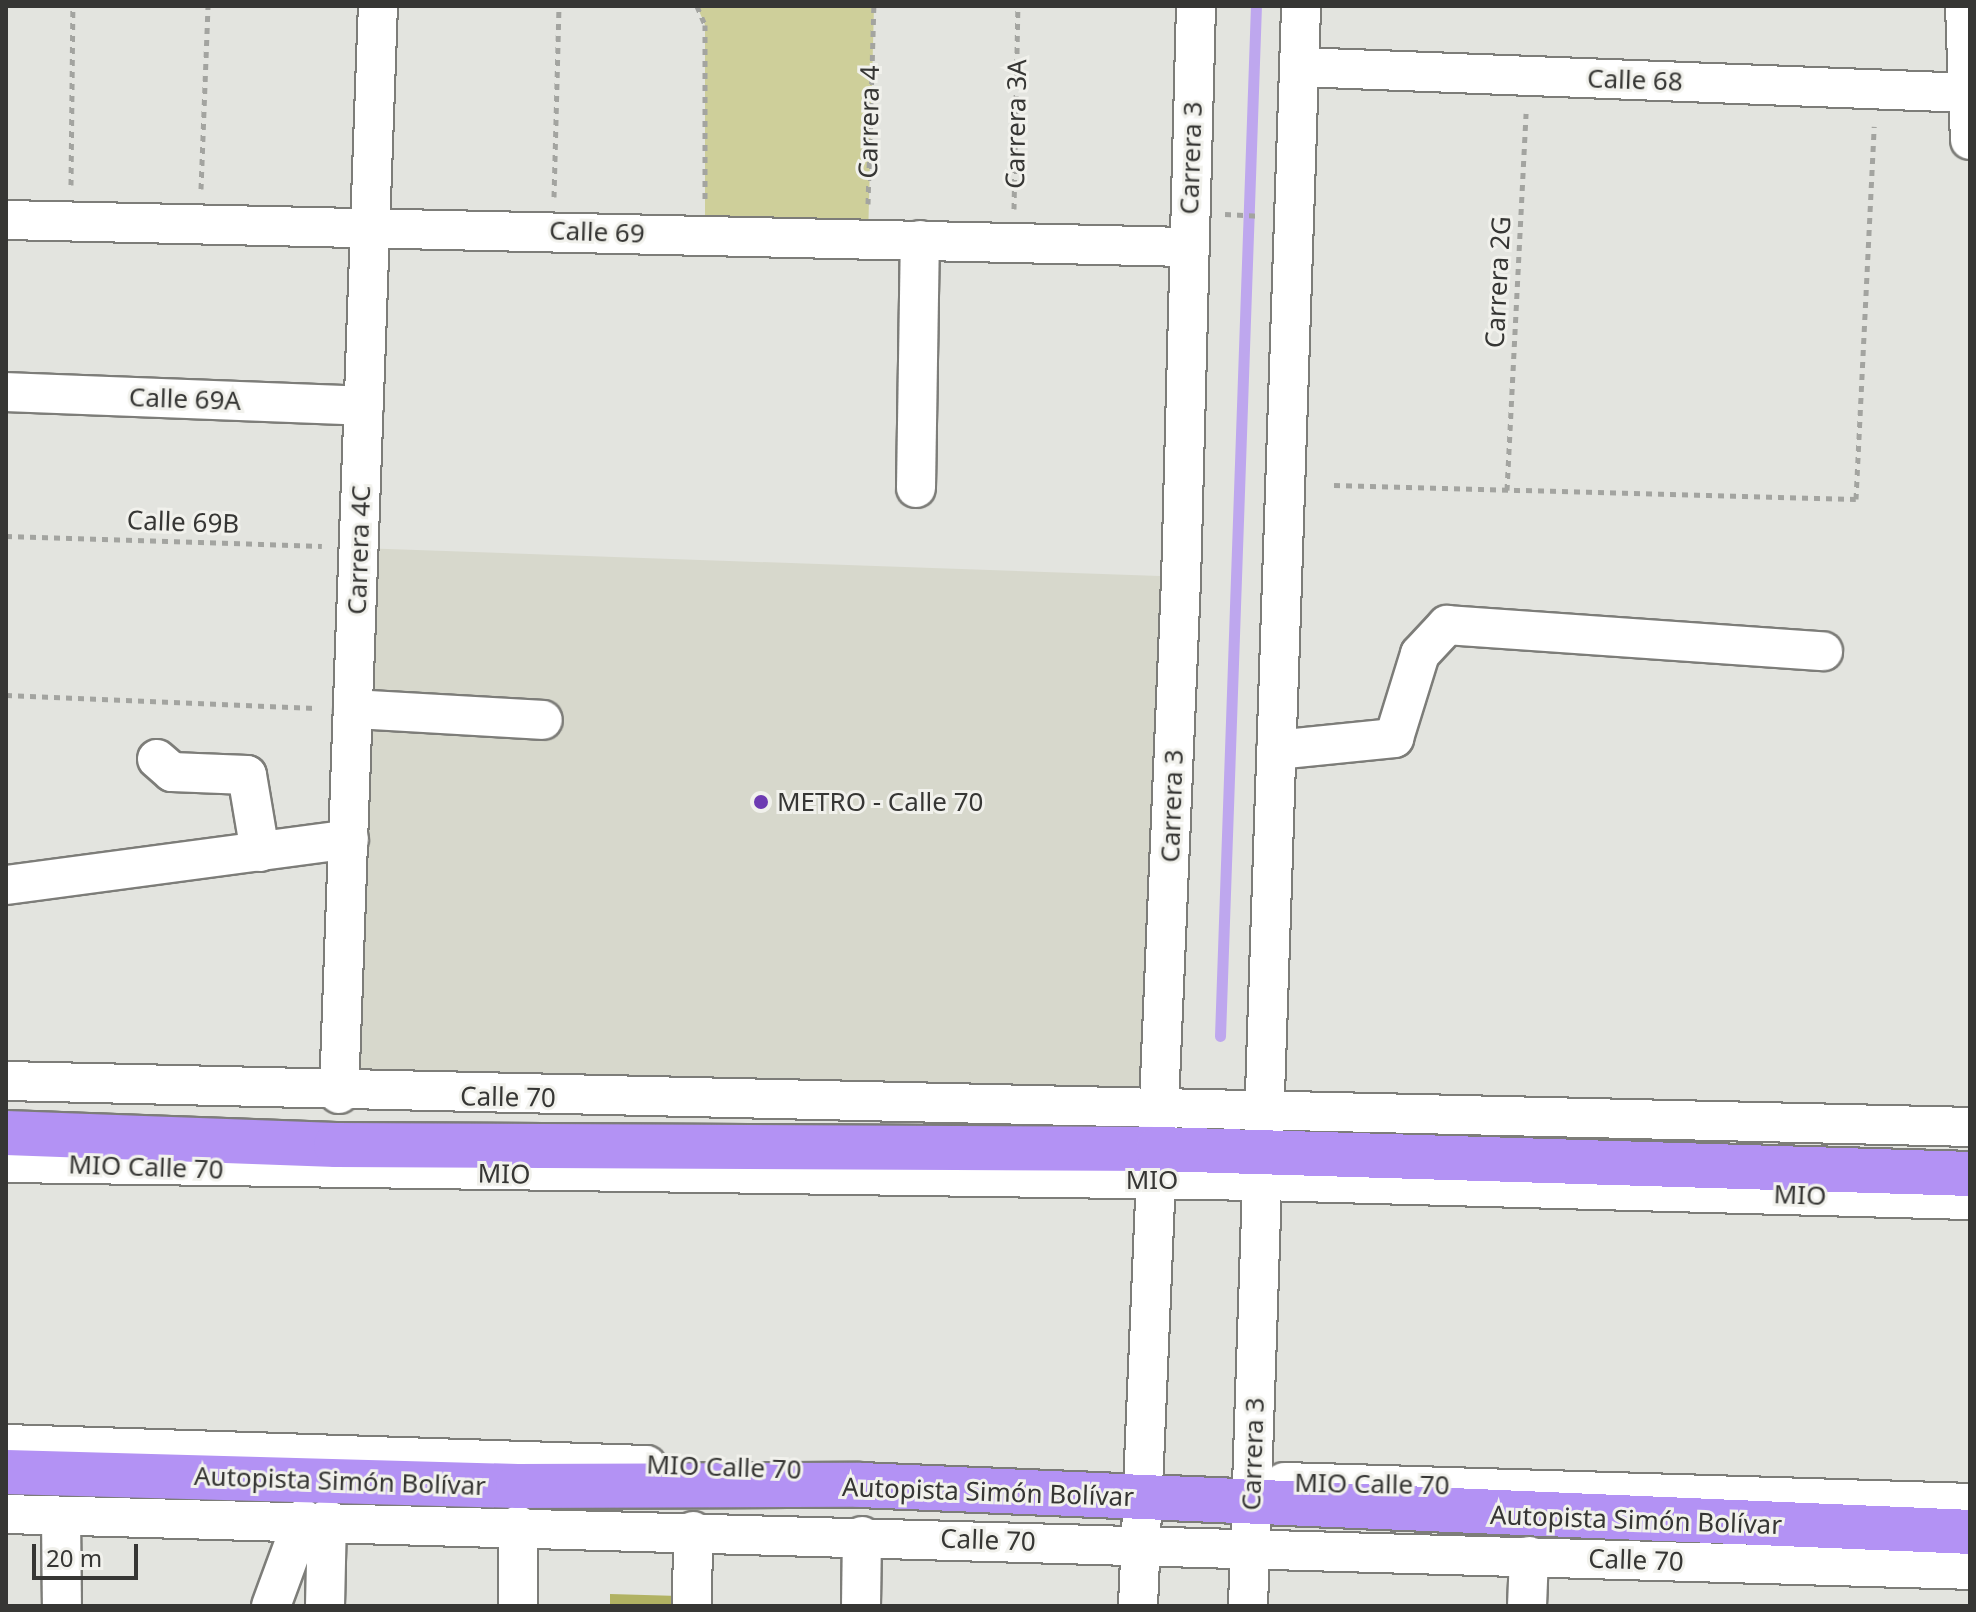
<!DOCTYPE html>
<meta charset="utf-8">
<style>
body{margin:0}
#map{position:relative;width:1976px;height:1612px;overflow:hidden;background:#e3e4df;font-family:"Noto Sans",sans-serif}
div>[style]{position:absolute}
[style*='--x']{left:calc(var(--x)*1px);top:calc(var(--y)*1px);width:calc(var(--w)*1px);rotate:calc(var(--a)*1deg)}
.built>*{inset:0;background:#d7d8cc;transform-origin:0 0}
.green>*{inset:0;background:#cecf9a}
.stream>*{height:11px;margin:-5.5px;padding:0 5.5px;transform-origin:5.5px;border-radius:5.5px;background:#bea7ee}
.building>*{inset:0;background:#b1b263}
.path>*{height:5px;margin-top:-2.5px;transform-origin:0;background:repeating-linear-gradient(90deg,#a3a4a0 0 6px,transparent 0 12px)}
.roads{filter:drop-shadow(2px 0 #7d7d79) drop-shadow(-2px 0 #7d7d79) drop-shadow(0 2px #7d7d79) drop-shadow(0 -2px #7d7d79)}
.minor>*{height:38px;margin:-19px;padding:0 19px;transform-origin:19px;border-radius:19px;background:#fff}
.highway>*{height:44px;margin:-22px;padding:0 22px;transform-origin:22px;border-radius:22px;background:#b392f4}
.dots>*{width:22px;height:22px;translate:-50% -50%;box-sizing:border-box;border:4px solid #f1f1ec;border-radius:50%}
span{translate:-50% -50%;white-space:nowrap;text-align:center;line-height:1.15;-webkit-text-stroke:6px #f1f1ec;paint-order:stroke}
.street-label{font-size:26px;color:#363634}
.poi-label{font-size:26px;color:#363634}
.left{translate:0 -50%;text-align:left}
.frame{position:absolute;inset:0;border:8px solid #363634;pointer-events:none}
.scale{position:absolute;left:32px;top:1544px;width:106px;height:36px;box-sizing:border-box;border:4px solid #363634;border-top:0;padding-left:10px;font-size:24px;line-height:28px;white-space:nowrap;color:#363634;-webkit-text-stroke:6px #f1f1ec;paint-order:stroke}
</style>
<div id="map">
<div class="built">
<div style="left:359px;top:548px;width:823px;height:546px;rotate:2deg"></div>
</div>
<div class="green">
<div style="clip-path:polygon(697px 6px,874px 6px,868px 239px,705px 235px,705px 25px)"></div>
</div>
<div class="stream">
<div style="--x:1220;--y:1036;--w:1031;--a:-88"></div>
</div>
<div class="building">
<div style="clip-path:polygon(610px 1594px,679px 1596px,679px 1606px,610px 1606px)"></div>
</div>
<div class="path">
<div style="--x:697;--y:6;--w:21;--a:67"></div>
<div style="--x:705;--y:25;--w:174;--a:90"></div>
<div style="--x:71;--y:185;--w:179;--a:-89.4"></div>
<div style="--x:201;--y:189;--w:183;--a:-87.8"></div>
<div style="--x:554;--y:197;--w:191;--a:-88.5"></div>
<div style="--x:868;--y:204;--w:198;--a:-88.3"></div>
<div style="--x:1014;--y:209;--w:203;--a:-88.9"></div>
<div style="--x:1225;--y:214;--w:33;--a:3"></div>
<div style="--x:1334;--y:485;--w:522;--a:1.54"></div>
<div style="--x:1856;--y:499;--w:373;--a:-87.2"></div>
<div style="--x:1507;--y:490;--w:377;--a:-87.1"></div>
<div style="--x:6;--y:536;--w:316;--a:1.8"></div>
<div style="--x:6;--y:695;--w:310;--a:2.4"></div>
</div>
<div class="roads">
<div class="minor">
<div style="--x:1965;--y:6;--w:134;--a:87.9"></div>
<div style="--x:1299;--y:67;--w:672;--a:2.22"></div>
<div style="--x:6;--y:220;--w:1182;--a:1.31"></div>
<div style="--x:6;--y:392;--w:358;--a:2.2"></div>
<div style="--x:916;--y:488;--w:248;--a:-89.1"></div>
<div style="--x:353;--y:709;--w:190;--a:3.3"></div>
<div style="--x:1276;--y:750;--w:119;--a:-5.8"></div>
<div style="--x:1394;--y:738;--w:88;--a:-72.8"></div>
<div style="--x:1420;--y:654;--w:40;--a:-47"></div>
<div style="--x:1447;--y:625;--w:377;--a:4"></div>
<div style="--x:157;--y:759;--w:20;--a:41"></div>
<div style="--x:172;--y:772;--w:75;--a:2.3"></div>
<div style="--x:247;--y:775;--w:78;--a:80.4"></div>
<div style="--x:6;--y:885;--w:346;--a:-7.6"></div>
<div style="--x:6;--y:1081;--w:1965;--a:1.34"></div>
<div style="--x:339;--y:1094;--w:1089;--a:-87.95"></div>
<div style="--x:6;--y:1163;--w:1256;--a:0.82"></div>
<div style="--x:1262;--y:1181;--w:708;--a:1.54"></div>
<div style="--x:6;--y:1444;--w:641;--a:1.88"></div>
<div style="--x:1284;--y:1482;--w:686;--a:1.75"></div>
<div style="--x:6;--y:1514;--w:1965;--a:1.63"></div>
<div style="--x:61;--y:1516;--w:90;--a:89.4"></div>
<div style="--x:271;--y:1606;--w:93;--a:-69.8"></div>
<div style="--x:325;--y:1606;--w:87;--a:-88.7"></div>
<div style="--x:518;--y:1606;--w:81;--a:-90"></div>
<div style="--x:692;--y:1606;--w:75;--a:-89.2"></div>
<div style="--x:861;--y:1606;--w:70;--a:-89.2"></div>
<div style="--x:1138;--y:1606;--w:1025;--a:-87.6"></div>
<div style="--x:1181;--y:582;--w:576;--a:-88.51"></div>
<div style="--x:1248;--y:1606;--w:1601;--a:-88.1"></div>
<div style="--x:1527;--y:1606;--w:50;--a:-87.7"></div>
</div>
<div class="highway">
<div style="--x:6;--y:1133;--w:330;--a:2.1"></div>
<div style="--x:336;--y:1145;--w:822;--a:0.28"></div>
<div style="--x:1158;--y:1149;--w:812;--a:1.76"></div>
<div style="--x:6;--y:1472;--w:512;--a:1.57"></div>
<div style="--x:518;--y:1486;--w:342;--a:-0.2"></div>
<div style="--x:860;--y:1485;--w:1111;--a:2.42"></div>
</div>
</div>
<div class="dots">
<div style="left:761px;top:802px;background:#6d3bb2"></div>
</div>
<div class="street-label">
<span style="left:1635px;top:80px;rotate:2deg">Calle 68</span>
<span style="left:869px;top:122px;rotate:-89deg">Carrera 4</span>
<span style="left:1016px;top:124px;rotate:-89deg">Carrera 3A</span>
<span style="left:1191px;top:158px;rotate:-88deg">Carrera 3</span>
<span style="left:597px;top:232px;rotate:2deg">Calle 69</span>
<span style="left:1498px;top:282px;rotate:-87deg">Carrera 2G</span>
<span style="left:185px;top:399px;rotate:2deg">Calle 69A</span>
<span style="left:183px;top:522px;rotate:2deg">Calle 69B</span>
<span style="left:359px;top:550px;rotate:-88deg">Carrera 4C</span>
<span style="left:1172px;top:806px;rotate:-88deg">Carrera 3</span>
<span style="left:508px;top:1097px;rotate:1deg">Calle 70</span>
<span style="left:146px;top:1167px;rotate:2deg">MIO Calle 70</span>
<span style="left:504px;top:1174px;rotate:1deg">MIO</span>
<span style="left:1152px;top:1180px">MIO</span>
<span style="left:1800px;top:1195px;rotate:2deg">MIO</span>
<span style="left:1253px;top:1454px;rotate:-88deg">Carrera 3</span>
<span style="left:724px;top:1467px;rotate:2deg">MIO Calle 70</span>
<span style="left:340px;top:1481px;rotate:2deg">Autopista Simón Bolívar</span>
<span style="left:1372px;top:1484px;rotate:1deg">MIO Calle 70</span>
<span style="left:988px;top:1492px;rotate:2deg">Autopista Simón Bolívar</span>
<span style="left:1636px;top:1520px;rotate:2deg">Autopista Simón Bolívar</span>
<span style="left:988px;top:1540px;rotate:2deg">Calle 70</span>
<span style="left:1636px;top:1560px;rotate:2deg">Calle 70</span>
</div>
<div class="poi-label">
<span class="left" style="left:777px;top:802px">METRO - Calle 70</span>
</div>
<div class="frame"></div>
<div class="scale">20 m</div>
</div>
